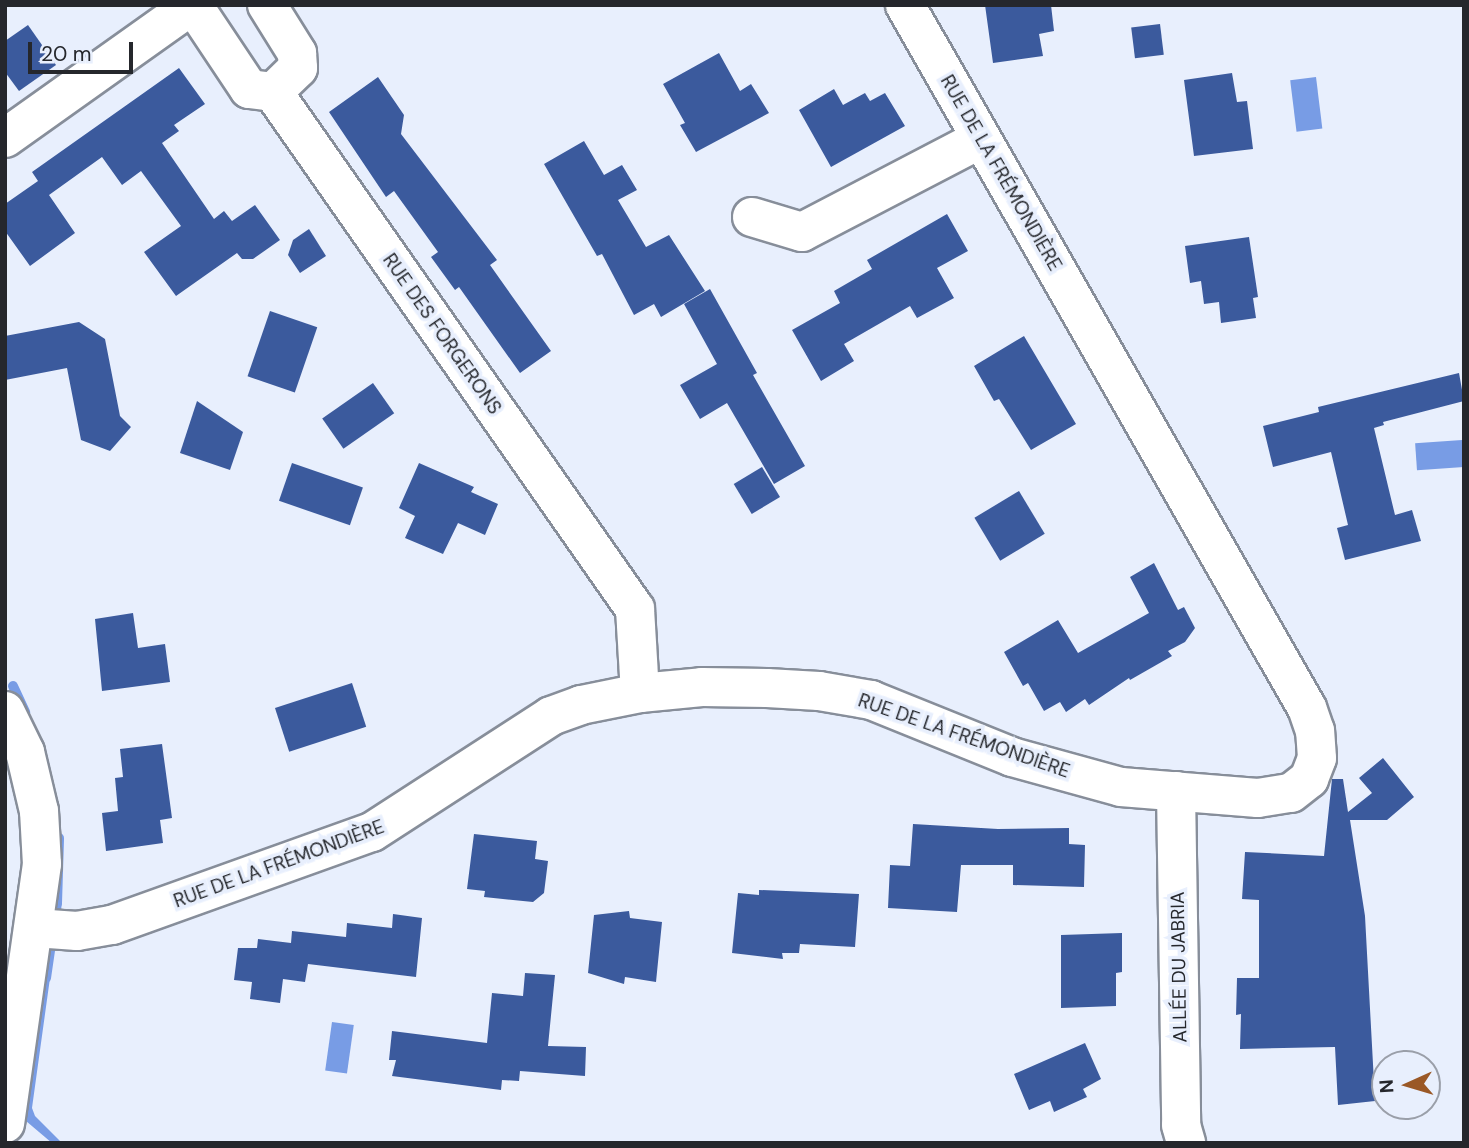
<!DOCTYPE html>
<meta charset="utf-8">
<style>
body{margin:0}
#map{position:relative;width:1469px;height:1148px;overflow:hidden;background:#e8effd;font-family:"DM Sans",sans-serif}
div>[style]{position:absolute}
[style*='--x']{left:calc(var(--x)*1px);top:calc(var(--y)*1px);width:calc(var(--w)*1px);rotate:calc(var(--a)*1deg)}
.water>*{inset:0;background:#789ce5;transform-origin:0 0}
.stream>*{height:10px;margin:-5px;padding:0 5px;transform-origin:5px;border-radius:5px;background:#789ce5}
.building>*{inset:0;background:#3b5a9d;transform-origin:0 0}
.roads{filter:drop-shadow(2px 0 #878e9a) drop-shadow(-2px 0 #878e9a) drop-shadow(0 2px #878e9a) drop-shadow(0 -2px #878e9a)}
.minor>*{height:38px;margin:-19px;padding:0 19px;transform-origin:19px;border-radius:19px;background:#fff}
span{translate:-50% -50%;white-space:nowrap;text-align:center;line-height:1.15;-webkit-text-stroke:7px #e8effd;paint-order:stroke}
.street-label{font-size:19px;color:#25272c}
.frame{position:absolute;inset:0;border:7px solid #25272c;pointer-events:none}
.north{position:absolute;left:1371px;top:1050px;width:70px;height:70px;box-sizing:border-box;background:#e8effd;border:2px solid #9a9fa9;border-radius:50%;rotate:266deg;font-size:19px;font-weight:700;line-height:28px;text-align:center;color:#25272c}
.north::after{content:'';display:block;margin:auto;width:24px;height:32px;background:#9a5826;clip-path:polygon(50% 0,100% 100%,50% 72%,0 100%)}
.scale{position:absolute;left:28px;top:42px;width:105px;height:32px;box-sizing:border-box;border:4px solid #25272c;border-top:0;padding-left:9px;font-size:21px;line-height:24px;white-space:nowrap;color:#25272c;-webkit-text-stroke:5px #e8effd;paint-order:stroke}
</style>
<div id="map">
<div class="water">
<div style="left:1316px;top:77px;width:52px;height:26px;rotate:83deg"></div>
<div style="left:1462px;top:440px;width:27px;height:47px;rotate:86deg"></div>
<div style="clip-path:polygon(46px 978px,50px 978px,32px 1108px,35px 1116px,62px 1143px,52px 1143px,26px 1121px)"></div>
<div style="left:332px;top:1022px;width:22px;height:49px;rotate:8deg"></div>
</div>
<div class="stream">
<div style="--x:13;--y:686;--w:29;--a:65"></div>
<div style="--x:46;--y:978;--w:76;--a:-81.7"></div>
<div style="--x:57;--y:903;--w:65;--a:-88.2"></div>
</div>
<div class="building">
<div style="clip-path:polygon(985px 5px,1051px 5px,1054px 31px,1039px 34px,1043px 56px,993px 63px)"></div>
<div style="left:1160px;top:24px;width:31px;height:29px;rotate:83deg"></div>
<div style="clip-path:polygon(28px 25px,56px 65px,19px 91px,5px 72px,5px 41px)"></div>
<div style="clip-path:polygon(719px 53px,740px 91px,751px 84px,769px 113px,696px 152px,680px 125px,685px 123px,663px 84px)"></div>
<div style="clip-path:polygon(179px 68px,205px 104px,174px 125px,179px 131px,162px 143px,214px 219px,224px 211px,232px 221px,255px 205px,280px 240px,253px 259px,242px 259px,237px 253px,176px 296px,144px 252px,181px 226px,141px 171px,122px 185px,102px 157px,49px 195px,75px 233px,30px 266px,5px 231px,5px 204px,38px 181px,32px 172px)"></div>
<div style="clip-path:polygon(1232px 73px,1237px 102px,1247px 101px,1253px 149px,1194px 156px,1184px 80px)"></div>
<div style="clip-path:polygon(378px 77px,404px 115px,401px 134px,497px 260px,490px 265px,551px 351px,520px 373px,459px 287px,455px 290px,431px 257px,438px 252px,394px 191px,386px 197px,329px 112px)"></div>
<div style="clip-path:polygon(834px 89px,843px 105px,865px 93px,870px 101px,885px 93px,905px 126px,831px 167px,799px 110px)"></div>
<div style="clip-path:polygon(584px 141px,604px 175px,622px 165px,637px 190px,618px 200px,646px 247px,669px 235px,705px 291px,661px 317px,654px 304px,634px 315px,602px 254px,597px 256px,544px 164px)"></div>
<div style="clip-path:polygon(947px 214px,968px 251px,937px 268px,954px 298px,917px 318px,910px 306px,844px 344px,854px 361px,821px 381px,792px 330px,840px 303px,834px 291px,872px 269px,867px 260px)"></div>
<div style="clip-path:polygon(309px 229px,326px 256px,300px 273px,288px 255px,293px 240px)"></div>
<div style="clip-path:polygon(1249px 237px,1258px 297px,1253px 298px,1256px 318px,1221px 323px,1219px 302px,1204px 304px,1201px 281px,1190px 283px,1185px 246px)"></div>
<div style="clip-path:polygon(710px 289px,757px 373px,753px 375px,805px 466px,774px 484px,727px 403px,700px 419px,680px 385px,717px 364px,684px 304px)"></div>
<div style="left:270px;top:311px;width:50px;height:69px;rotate:19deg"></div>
<div style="clip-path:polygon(79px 322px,105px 339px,120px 416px,131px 427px,110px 451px,81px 440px,67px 368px,5px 380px,5px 336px)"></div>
<div style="clip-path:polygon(1024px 336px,1076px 424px,1031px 450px,999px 399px,994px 401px,974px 366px)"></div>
<div style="clip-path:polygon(1459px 373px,1464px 401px,1383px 422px,1384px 425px,1374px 428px,1395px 515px,1412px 510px,1421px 541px,1345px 560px,1337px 528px,1348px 525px,1331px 452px,1273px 467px,1263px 426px,1319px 412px,1318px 407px)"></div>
<div style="left:373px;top:383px;width:37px;height:62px;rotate:55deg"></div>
<div style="clip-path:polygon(197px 401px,243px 432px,230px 470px,180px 453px)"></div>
<div style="left:292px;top:463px;width:75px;height:40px;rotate:19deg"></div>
<div style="clip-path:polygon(419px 463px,474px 487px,471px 492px,498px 504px,485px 535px,458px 523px,443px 554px,405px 538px,415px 516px,399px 508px)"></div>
<div style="left:762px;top:467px;width:35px;height:33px;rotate:59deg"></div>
<div style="left:1019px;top:491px;width:50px;height:52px;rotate:59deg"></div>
<div style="clip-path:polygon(1154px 563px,1178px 610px,1184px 607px,1195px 628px,1185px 642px,1168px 651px,1172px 656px,1130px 680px,1129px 678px,1089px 705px,1085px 699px,1066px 712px,1060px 702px,1044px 711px,1028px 683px,1023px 686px,1004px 652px,1058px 620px,1078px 653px,1149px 613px,1130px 577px)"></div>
<div style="clip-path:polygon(133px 613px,138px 648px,165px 644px,170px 682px,102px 691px,95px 619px)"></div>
<div style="left:352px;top:683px;width:46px;height:81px;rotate:72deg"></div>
<div style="clip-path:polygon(162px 744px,172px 818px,160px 820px,163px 843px,106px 851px,102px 813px,118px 811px,115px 778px,123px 777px,120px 749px)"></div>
<div style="clip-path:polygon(1383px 758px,1414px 797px,1387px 820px,1350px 820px,1365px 916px,1375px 1101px,1338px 1105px,1335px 1047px,1240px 1049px,1241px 1014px,1236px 1015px,1237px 978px,1259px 978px,1259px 900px,1242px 899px,1245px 852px,1324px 856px,1332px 779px,1343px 779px,1348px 812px,1372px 793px,1359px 778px)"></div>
<div style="clip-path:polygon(913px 824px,998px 829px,1069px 828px,1069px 844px,1085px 845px,1084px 887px,1013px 885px,1013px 865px,961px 865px,957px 912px,888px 908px,890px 865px,910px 866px)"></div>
<div style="clip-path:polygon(474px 834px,537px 841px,535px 859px,548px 861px,544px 893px,533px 902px,484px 897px,485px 891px,467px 889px)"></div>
<div style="clip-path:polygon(759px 890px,859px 894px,855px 947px,800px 944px,799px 953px,782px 953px,783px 959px,732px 953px,738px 893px,759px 895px)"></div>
<div style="clip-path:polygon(629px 911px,630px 918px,662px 922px,656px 982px,625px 977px,624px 984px,588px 973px,594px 915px)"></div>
<div style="clip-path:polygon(393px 914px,422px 918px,416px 977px,308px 964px,305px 982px,283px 979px,280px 1003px,250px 999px,252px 982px,234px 980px,238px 948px,257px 948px,258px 939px,291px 943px,292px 931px,346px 937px,347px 923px,392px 928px)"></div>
<div style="clip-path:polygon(1122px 933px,1122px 972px,1116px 973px,1116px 1006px,1061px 1008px,1061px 935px)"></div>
<div style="clip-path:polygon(525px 973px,555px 975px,548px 1046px,586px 1047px,585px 1076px,520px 1071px,519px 1081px,502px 1080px,501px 1090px,392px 1076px,396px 1060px,389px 1060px,392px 1031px,487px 1043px,492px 993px,523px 996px)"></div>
<div style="clip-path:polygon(1085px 1043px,1101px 1079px,1083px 1089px,1087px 1097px,1054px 1112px,1050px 1101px,1029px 1110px,1014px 1074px)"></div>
</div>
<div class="roads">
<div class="minor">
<div style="--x:193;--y:5;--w:101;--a:56.3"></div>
<div style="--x:249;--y:89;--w:24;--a:7"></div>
<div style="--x:273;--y:92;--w:631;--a:55"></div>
<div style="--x:635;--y:609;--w:84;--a:86.6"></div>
<div style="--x:267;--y:5;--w:57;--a:58"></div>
<div style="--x:297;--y:53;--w:15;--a:86"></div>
<div style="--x:298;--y:68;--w:35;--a:136"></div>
<div style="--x:5;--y:138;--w:229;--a:-35.4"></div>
<div style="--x:752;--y:217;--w:52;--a:16.7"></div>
<div style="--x:802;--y:232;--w:202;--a:-27.5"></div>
<div style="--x:5;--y:711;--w:46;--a:64"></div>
<div style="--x:25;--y:752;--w:61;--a:76.7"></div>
<div style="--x:39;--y:811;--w:53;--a:86.8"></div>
<div style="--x:42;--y:864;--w:262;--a:98.1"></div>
<div style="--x:1176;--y:791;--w:334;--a:89.1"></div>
<div style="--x:1181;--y:1125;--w:19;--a:74"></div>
<div style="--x:35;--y:928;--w:42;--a:4.1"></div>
<div style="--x:77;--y:931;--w:36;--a:-10"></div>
<div style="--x:112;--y:925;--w:276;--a:-19.7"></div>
<div style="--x:372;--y:832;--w:213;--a:-32.9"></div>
<div style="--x:551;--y:716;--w:32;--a:-20"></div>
<div style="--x:581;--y:705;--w:60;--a:-11.5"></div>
<div style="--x:640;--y:693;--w:62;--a:-5.5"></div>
<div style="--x:702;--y:687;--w:65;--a:0.9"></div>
<div style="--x:767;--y:688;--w:52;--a:3.3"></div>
<div style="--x:819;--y:691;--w:53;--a:9.8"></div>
<div style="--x:871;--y:700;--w:152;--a:22"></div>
<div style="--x:1012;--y:757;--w:113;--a:15.4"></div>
<div style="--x:1121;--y:787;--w:137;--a:4.6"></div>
<div style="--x:1258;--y:798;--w:33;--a:-9"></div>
<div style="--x:1291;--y:793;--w:23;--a:-38"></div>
<div style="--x:1309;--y:779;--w:22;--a:-69"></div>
<div style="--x:1317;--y:758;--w:27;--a:-94"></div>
<div style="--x:1315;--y:731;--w:24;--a:-109"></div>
<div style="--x:1307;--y:708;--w:810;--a:-119.76"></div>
</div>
</div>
<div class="street-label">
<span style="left:1001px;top:173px;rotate:60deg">RUE DE LA FRÉMONDIÈRE</span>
<span style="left:442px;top:334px;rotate:55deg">RUE DES FORGERONS</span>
<span style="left:964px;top:736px;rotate:19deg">RUE DE LA FRÉMONDIÈRE</span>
<span style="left:279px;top:864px;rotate:-20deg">RUE DE LA FRÉMONDIÈRE</span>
<span style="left:1179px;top:967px;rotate:-91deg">ALLÉE DU JABRIA</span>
</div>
<div class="frame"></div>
<div class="north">N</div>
<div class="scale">20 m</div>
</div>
